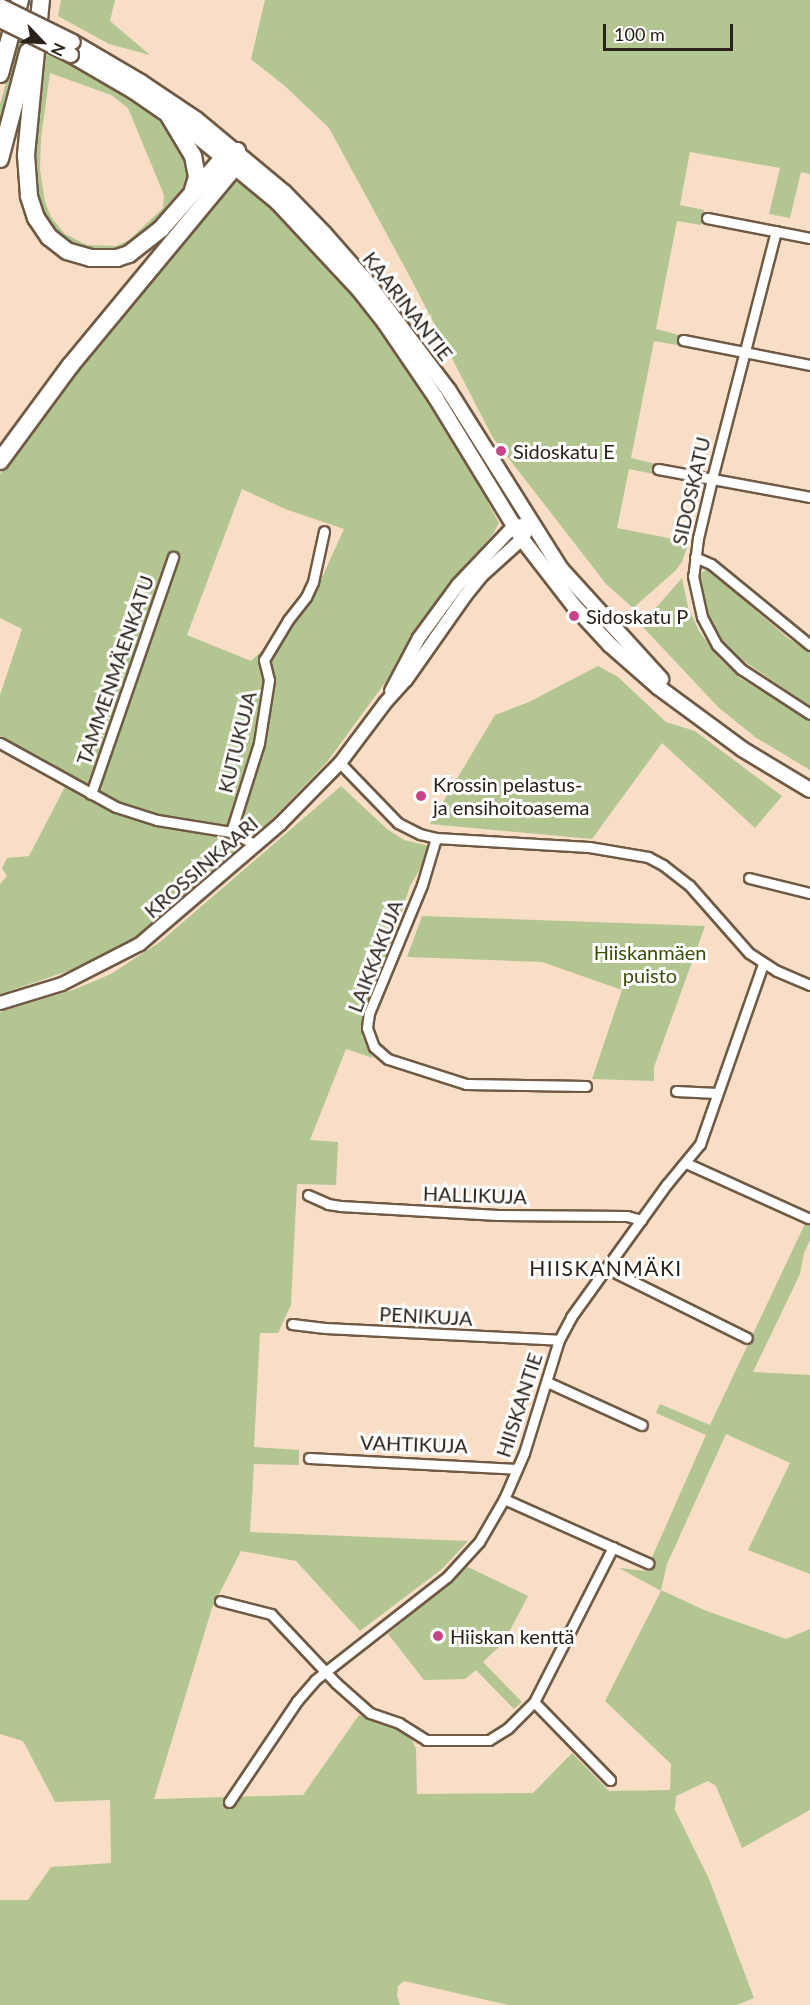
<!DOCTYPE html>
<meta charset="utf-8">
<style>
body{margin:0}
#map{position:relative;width:810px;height:2005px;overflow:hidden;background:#f8dec6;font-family:Lato,sans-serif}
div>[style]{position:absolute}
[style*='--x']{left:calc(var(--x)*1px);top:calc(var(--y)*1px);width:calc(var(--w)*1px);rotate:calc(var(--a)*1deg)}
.green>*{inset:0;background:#b3c691}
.roads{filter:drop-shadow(2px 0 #6f5a45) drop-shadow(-2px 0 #6f5a45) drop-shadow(0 2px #6f5a45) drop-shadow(0 -2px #6f5a45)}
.minor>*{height:9px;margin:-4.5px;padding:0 4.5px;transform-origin:4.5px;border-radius:4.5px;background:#fff}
.tertiary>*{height:12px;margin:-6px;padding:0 6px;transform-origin:6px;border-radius:6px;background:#fff}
.secondary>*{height:14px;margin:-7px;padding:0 7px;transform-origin:7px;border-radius:7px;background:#fff}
.motorway>*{height:16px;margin:-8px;padding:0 8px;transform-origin:8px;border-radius:8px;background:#fff}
.bridges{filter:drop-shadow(2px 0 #6f5a45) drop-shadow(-2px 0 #6f5a45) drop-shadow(0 2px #6f5a45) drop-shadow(0 -2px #6f5a45)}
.secondary-bridge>*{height:14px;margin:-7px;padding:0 7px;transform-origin:7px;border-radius:7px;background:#fff}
.dots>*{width:16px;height:16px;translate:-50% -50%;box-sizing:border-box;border:3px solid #fff;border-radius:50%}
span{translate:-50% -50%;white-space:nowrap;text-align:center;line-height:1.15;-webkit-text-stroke:6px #fff;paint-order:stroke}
.street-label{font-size:20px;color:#2a2118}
.poi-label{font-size:20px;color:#2a2118}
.left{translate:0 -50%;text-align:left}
.park-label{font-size:20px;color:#3b4d09}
.neighbourhood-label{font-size:21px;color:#2a2118;letter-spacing:1.5px}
.north{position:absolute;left:12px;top:12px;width:60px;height:60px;-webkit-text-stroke:4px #fff;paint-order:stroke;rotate:115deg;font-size:16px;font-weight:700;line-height:24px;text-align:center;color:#2a2118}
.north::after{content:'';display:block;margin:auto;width:21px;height:27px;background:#2a2118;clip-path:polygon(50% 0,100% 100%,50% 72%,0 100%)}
.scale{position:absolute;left:603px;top:24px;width:130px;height:27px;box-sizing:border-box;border:3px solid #2a2118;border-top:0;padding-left:8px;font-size:18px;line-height:21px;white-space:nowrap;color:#2a2118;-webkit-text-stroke:4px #fff;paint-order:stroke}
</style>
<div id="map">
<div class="green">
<div style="clip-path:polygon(61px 0,115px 0,110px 21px,150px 55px,109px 44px,58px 16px)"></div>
<div style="clip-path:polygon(265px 0,810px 0,810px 174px,801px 172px,790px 218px,769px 214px,780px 168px,690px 152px,680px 205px,704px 210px,701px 225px,677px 221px,656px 329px,679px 335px,677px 345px,654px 341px,631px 458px,656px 464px,654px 474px,629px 469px,617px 528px,689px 542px,682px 562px,675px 571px,633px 608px,606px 584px,493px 438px,409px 275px,329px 128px,286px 87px,251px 59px)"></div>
<div style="clip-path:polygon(19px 38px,25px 41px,0 133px,0 104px)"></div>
<div style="clip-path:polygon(evenodd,47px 51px,79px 65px,153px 116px,170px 131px,187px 155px,191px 177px,182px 198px,135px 243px,123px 250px,104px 254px,63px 242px,40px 212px,33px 175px,34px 117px,47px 51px,50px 73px,111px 95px,128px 108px,164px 195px,163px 208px,129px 240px,116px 246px,87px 245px,65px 234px,51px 217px,45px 202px,40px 169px,41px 138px,50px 73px)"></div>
<div style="clip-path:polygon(evenodd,236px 182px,248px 185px,256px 192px,324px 260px,376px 322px,491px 497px,487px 501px,499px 523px,493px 534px,441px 595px,387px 680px,327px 762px,274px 817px,159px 921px,123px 946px,77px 968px,0 994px,0 884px,7px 876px,2px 868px,7px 858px,29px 856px,68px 781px,0 743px,0 695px,22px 629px,0 618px,0 474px,56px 394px,228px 185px,236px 182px,242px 489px,285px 509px,344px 529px,309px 606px,251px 661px,187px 635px,242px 489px)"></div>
<div style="clip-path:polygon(708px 569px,789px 639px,810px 651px,810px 706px,726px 649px,712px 631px,702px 608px,698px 585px,701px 573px)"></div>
<div style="clip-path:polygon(682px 578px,688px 607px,699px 631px,719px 658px,740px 678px,810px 721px,810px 770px,755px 737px,718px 707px,641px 625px)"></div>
<div style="clip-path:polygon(598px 666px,618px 677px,666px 722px,695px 731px,782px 796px,755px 828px,662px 743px,592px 839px,430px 824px,495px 715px,529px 702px)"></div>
<div style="clip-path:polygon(341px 786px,387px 829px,404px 840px,429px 846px,426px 859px,410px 886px,386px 960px,365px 1008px,362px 1036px,373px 1058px,346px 1049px,310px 1140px,338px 1142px,336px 1185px,297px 1184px,291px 1305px,278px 1333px,260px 1333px,254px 1447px,299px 1450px,299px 1465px,254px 1464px,250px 1532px,468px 1541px,442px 1569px,360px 1631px,296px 1561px,241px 1551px,212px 1608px,154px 1799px,303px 1795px,359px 1715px,392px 1725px,403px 1730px,413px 1742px,416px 1749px,417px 1794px,533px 1793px,572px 1753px,609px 1791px,670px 1790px,671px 1764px,605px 1701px,661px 1591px,619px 1568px,646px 1571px,706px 1435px,656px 1413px,660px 1404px,710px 1425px,810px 1213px,810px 1240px,804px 1253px,800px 1274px,753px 1372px,810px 1375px,810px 1574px,748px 1550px,790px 1463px,726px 1434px,667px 1564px,661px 1590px,704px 1610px,786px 1639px,810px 1629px,810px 1810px,742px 1848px,716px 1786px,708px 1781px,676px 1796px,675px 1810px,709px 1879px,754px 1998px,737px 2005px,508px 2005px,404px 1981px,398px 1986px,397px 1996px,400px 2005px,0 2005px,0 1900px,28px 1900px,51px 1867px,111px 1863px,110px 1800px,55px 1802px,23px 1741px,0 1734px,0 1012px,73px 990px,111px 974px,160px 942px)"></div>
<div style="clip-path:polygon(422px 916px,705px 926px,654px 1067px,654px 1081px,592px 1079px,622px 990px,542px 962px,407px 957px)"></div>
<div style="clip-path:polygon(468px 1567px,528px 1596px,504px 1642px,483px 1662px,522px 1702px,514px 1709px,476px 1670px,465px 1679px,424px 1680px,388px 1634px)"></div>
</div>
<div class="roads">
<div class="minor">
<div style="--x:707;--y:218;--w:105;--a:11"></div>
<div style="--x:776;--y:231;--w:256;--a:104.5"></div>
<div style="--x:712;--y:479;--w:61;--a:103.3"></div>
<div style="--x:698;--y:538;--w:38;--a:97"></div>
<div style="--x:693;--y:576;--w:42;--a:77.6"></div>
<div style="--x:702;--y:617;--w:32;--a:62"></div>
<div style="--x:717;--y:645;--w:34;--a:45"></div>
<div style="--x:741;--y:669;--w:82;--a:33.1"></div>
<div style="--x:683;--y:340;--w:129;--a:11.1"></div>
<div style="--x:658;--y:469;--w:155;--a:10.4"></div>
<div style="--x:695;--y:557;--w:17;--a:24"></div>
<div style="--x:711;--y:564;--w:128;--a:39.3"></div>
<div style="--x:0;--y:743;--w:132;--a:28.9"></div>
<div style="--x:116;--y:807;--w:43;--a:17.6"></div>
<div style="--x:157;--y:820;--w:75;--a:9.2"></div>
<div style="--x:231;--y:832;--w:28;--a:27"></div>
<div style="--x:340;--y:763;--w:83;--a:46"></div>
<div style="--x:398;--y:823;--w:25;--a:27"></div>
<div style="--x:420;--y:834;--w:16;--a:14"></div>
<div style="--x:436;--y:838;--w:153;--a:3.4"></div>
<div style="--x:589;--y:847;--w:60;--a:9.6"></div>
<div style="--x:648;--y:857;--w:17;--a:28"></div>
<div style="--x:663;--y:865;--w:33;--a:38"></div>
<div style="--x:689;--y:885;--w:91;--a:48.6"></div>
<div style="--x:749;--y:953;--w:33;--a:33"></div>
<div style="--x:777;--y:971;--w:36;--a:23"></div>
<div style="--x:91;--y:794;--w:251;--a:-70.9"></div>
<div style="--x:231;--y:832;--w:93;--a:-72.5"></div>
<div style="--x:259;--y:743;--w:64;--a:-81"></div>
<div style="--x:269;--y:680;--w:21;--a:-104"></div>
<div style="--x:264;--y:660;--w:47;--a:-59"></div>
<div style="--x:288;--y:620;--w:29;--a:-52"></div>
<div style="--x:306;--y:597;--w:17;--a:-65"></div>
<div style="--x:313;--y:582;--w:52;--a:-77.8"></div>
<div style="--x:436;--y:838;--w:49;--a:106.6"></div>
<div style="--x:422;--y:885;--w:139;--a:112.5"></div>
<div style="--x:369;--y:1013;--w:15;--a:98"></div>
<div style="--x:367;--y:1028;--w:20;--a:70"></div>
<div style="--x:374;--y:1047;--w:18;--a:41"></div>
<div style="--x:388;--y:1059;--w:82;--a:17.8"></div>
<div style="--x:466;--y:1084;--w:120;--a:1"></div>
<div style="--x:749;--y:878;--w:63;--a:13.8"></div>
<div style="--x:676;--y:1091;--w:41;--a:2.8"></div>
<div style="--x:686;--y:1163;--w:134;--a:24.3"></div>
<div style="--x:308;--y:1195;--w:22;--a:24"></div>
<div style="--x:328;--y:1204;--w:12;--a:9"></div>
<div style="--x:340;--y:1206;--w:158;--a:3.3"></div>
<div style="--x:498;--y:1215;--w:129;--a:0.4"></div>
<div style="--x:627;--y:1216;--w:15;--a:16"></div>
<div style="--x:606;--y:1268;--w:157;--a:26.4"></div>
<div style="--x:292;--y:1324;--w:33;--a:7"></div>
<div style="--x:325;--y:1328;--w:234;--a:2.9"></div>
<div style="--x:547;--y:1382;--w:104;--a:24.4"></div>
<div style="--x:309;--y:1458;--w:208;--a:3"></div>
<div style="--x:504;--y:1499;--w:158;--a:24"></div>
<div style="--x:220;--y:1601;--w:53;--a:14.3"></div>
<div style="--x:271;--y:1614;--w:95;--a:46.7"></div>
<div style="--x:336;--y:1683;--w:45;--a:41.4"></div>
<div style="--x:370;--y:1713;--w:31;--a:19"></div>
<div style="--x:399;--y:1723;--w:32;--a:32"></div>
<div style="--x:426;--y:1740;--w:63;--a:0"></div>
<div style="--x:489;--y:1740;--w:22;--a:-32"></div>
<div style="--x:508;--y:1728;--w:37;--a:-45"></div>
<div style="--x:534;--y:1702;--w:174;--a:-63"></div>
<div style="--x:534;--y:1702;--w:109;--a:45.7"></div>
<div style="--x:229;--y:1802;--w:122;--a:-56"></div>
<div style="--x:297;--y:1701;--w:28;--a:-49"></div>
<div style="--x:315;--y:1680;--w:167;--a:-38"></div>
<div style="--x:447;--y:1577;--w:47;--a:-47.6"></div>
<div style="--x:479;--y:1542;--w:50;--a:-59.8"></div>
<div style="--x:504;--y:1499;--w:50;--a:-66.5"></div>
<div style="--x:524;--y:1453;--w:118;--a:-72.8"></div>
<div style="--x:559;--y:1340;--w:26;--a:-62"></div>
<div style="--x:571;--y:1317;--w:164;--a:-54.2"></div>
<div style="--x:667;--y:1184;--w:52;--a:-50.5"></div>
<div style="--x:700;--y:1144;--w:191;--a:-70.7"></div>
</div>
<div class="tertiary">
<div style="--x:391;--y:691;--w:60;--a:-62.2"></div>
<div style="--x:419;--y:638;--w:66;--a:-53.7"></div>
<div style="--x:458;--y:585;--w:81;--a:-46.5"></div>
<div style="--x:514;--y:526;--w:9;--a:-6"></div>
<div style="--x:0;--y:1003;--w:65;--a:-17"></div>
<div style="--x:62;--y:984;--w:88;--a:-27.1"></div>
<div style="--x:140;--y:944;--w:184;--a:-40.6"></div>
<div style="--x:280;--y:824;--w:86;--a:-45.5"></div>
<div style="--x:340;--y:763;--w:75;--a:-53.1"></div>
<div style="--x:385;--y:703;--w:31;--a:-48"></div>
<div style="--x:406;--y:680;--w:103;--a:-54.9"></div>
<div style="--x:465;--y:596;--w:27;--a:-51"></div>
<div style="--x:482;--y:575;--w:54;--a:-42"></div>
<div style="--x:522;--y:539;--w:17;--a:-59"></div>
</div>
<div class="secondary">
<div style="--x:73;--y:42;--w:79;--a:30.5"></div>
<div style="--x:141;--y:82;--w:66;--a:33.9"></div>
<div style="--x:196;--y:119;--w:114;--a:39.7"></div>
<div style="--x:284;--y:192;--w:57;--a:45.7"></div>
<div style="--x:324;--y:233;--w:65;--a:48.7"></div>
<div style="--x:367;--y:282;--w:136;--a:53"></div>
<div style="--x:449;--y:391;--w:210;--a:57.8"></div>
<div style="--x:561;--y:569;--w:149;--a:47.7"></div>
<div style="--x:71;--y:55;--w:72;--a:30.1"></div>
<div style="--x:133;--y:91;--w:70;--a:34.6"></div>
<div style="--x:191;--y:131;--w:112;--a:39.5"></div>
<div style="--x:277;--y:202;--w:120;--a:47"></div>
<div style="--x:359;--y:290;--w:42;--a:51.8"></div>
<div style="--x:385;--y:323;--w:91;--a:55.8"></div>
<div style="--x:436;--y:398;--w:165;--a:58.6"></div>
<div style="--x:522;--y:539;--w:85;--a:52.2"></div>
<div style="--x:574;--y:606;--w:53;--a:47.3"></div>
<div style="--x:610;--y:645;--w:64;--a:41.2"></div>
<div style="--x:658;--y:687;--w:104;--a:36.4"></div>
<div style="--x:742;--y:749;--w:79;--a:31.1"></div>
</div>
<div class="motorway">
<div style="--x:0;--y:74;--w:77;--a:-74.9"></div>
<div style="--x:169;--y:116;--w:47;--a:59"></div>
<div style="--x:193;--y:156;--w:21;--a:79"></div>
<div style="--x:197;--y:177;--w:14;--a:107"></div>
<div style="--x:0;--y:159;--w:111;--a:-75.3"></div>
<div style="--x:0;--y:461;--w:118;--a:-53.6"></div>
<div style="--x:70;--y:366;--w:261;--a:-50.4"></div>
<div style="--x:236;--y:165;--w:14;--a:-86"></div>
<div style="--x:237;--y:151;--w:14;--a:155"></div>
<div style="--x:224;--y:157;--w:96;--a:131.2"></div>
<div style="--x:161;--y:229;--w:41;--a:142"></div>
<div style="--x:129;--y:254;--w:13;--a:162"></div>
<div style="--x:117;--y:258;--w:26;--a:180"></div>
<div style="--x:91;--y:258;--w:25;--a:-164"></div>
<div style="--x:67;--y:251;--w:23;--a:-142"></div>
<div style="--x:49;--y:237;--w:23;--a:-124"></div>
<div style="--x:36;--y:218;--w:23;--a:-108"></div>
<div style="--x:29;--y:196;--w:41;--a:-94.2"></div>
<div style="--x:26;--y:155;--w:156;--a:-84.5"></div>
</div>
</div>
<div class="bridges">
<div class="secondary-bridge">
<div style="--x:0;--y:6;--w:81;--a:26.3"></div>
<div style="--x:0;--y:20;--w:79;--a:26.2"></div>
</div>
</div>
<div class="dots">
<div style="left:501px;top:451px;background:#c74489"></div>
<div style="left:574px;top:616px;background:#c74489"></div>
<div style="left:421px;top:796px;background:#c74489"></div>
<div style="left:438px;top:1636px;background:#c74489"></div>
</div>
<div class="street-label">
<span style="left:408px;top:306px;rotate:52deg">KAARINANTIE</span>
<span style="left:691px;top:491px;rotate:-77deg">SIDOSKATU</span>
<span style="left:115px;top:670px;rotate:-71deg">TAMMENMÄENKATU</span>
<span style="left:237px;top:742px;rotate:-76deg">KUTUKUJA</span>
<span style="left:201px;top:867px;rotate:-41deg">KROSSINKAARI</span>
<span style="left:375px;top:956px;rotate:-69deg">LAIKKAKUJA</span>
<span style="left:475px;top:1195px;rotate:2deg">HALLIKUJA</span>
<span style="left:426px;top:1316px;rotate:3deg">PENIKUJA</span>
<span style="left:519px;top:1405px;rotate:-72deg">HIISKANTIE</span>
<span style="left:414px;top:1444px;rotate:2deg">VAHTIKUJA</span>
</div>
<div class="poi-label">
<span class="left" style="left:513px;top:451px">Sidoskatu E</span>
<span class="left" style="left:586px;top:616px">Sidoskatu P</span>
<span class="left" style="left:433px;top:796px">Krossin pelastus-<br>ja ensihoitoasema</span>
<span class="left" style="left:450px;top:1636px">Hiiskan kenttä</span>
</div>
<div class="park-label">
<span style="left:650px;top:964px">Hiiskanmäen<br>puisto</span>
</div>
<div class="neighbourhood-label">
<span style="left:606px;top:1268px">HIISKANMÄKI</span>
</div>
<div class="north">N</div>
<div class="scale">100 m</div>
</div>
